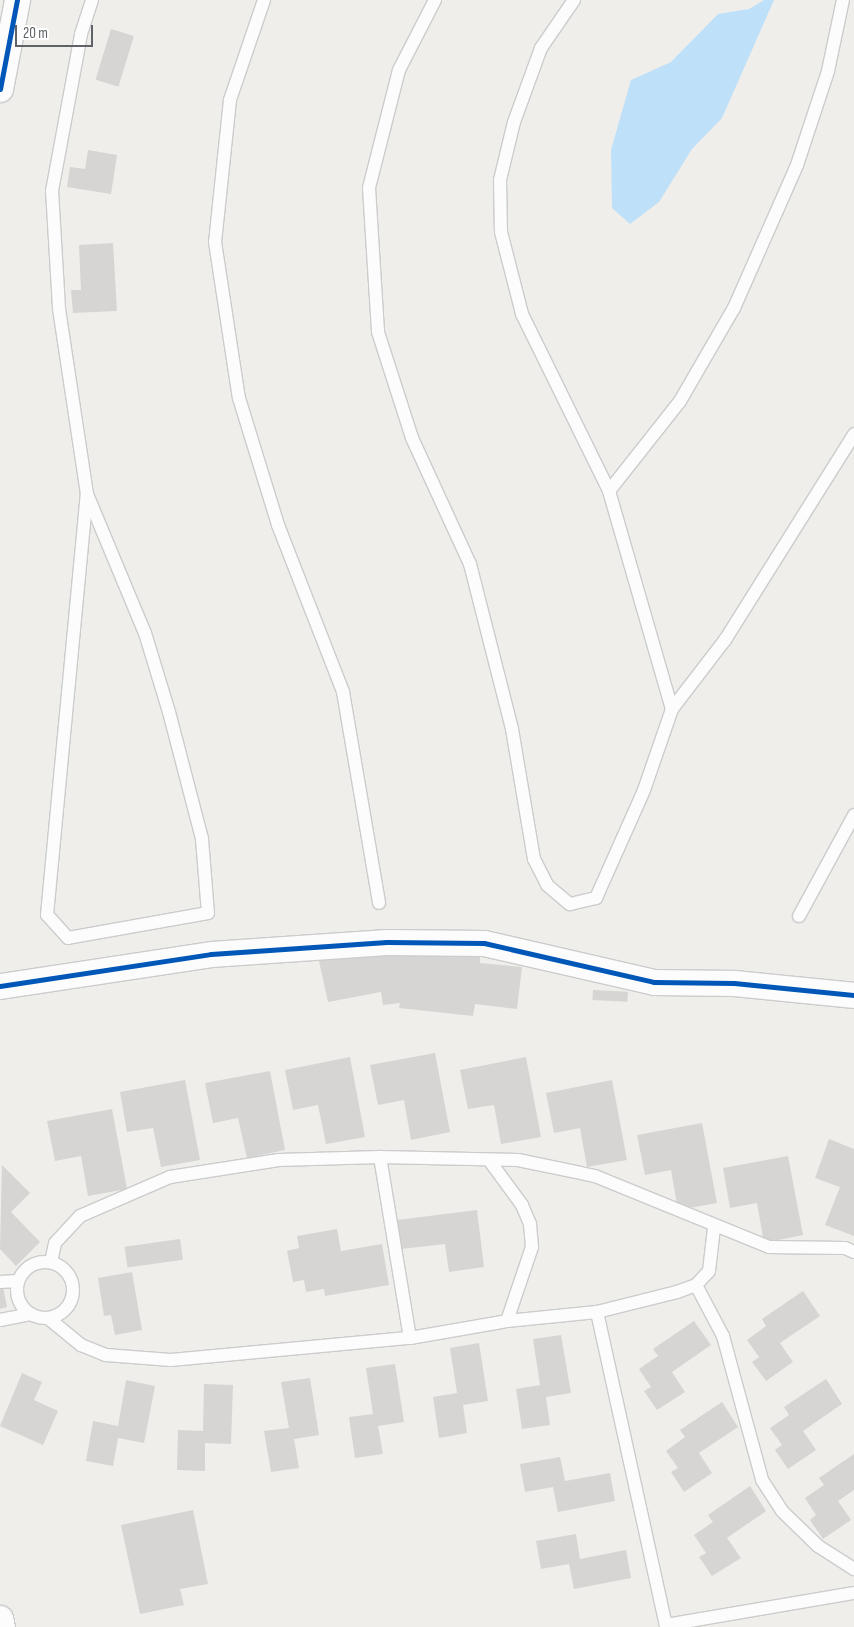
<!DOCTYPE html>
<style>
body{margin:0}
#map{position:relative;width:854px;height:1627px;overflow:hidden;background:#efeeea;font-family:"Sofia Sans Condensed",sans-serif}
div>[style]{position:absolute}
[style*='--x']{left:calc(var(--x)*1px);top:calc(var(--y)*1px);width:calc(var(--w)*1px);rotate:calc(var(--a)*1deg)}
.water>*{inset:0;background:#bfe0f9}
.building>*{inset:0;background:#d6d5d3;transform-origin:0 0}
.roads{filter:drop-shadow(1px 0 #cbcccc) drop-shadow(-1px 0 #cbcccc) drop-shadow(0 1px #cbcccc) drop-shadow(0 -1px #cbcccc)}
.lane>*{height:12px;margin:-6px;padding:0 6px;transform-origin:6px;border-radius:6px;background:#fdfcfc}
.lane>.ring{margin:-6px;padding:0;box-sizing:content-box;background:none;border:12px solid #fdfcfc;border-radius:50%}
.street>*{height:25px;margin:-12.5px;padding:0 12.5px;transform-origin:12.5px;border-radius:12.5px;background:#fdfcfc}
.cycleway>*{height:5px;margin:-2.5px;padding:0 2.5px;transform-origin:2.5px;border-radius:2.5px;background:#0057b8}
span{translate:-50% -50%;white-space:nowrap;text-align:center;line-height:1.15;-webkit-text-stroke:4px #fff;paint-order:stroke}
.scale{position:absolute;left:15px;top:25px;width:78px;height:22px;box-sizing:border-box;border:2px solid #5f6368;border-top:0;padding-left:6px;font-size:15px;line-height:18px;white-space:nowrap;color:#5f6368;-webkit-text-stroke:4px #fff;paint-order:stroke}
</style>
<div id="map">
<div class="water">
<div style="clip-path:polygon(764px 0,774px 0,722px 118px,692px 149px,659px 202px,630px 224px,612px 208px,611px 150px,631px 80px,671px 62px,718px 14px,749px 9px)"></div>
</div>
<div class="building">
<div style="left:111px;top:29px;width:24px;height:53px;rotate:17deg"></div>
<div style="clip-path:polygon(88px 150px,117px 155px,111px 194px,67px 187px,70px 167px,85px 169px)"></div>
<div style="clip-path:polygon(113px 243px,117px 311px,73px 313px,71px 290px,81px 290px,79px 245px)"></div>
<div style="clip-path:polygon(391px 946px,480px 954px,480px 963px,522px 967px,517px 1009px,475px 1004px,473px 1016px,399px 1008px,400px 1003px,383px 1005px,381px 992px,328px 1002px,319px 961px)"></div>
<div style="left:593px;top:990px;width:35px;height:10px;rotate:3deg"></div>
<div style="clip-path:polygon(435px 1053px,450px 1132px,411px 1140px,404px 1100px,378px 1105px,370px 1065px)"></div>
<div style="clip-path:polygon(350px 1057px,365px 1137px,326px 1144px,318px 1105px,293px 1110px,285px 1070px)"></div>
<div style="clip-path:polygon(526px 1057px,541px 1137px,501px 1144px,494px 1105px,468px 1109px,460px 1070px)"></div>
<div style="clip-path:polygon(270px 1071px,285px 1150px,247px 1158px,238px 1118px,213px 1123px,205px 1083px)"></div>
<div style="clip-path:polygon(185px 1080px,200px 1160px,161px 1167px,153px 1128px,127px 1132px,120px 1092px)"></div>
<div style="clip-path:polygon(612px 1080px,627px 1160px,587px 1167px,580px 1128px,554px 1133px,546px 1093px)"></div>
<div style="clip-path:polygon(112px 1109px,127px 1189px,88px 1196px,81px 1156px,55px 1161px,47px 1121px)"></div>
<div style="clip-path:polygon(702px 1123px,717px 1203px,678px 1210px,671px 1170px,645px 1175px,637px 1135px)"></div>
<div style="clip-path:polygon(829px 1139px,854px 1149px,854px 1236px,825px 1225px,840px 1187px,815px 1178px)"></div>
<div style="clip-path:polygon(788px 1156px,803px 1235px,764px 1243px,757px 1203px,730px 1208px,723px 1168px)"></div>
<div style="clip-path:polygon(2px 1165px,30px 1193px,11px 1212px,40px 1242px,16px 1266px,0 1249px)"></div>
<div style="clip-path:polygon(477px 1210px,484px 1267px,449px 1272px,445px 1244px,401px 1249px,397px 1220px)"></div>
<div style="clip-path:polygon(337px 1229px,341px 1251px,382px 1244px,389px 1285px,325px 1296px,324px 1289px,306px 1292px,304px 1280px,293px 1282px,287px 1251px,299px 1248px,297px 1236px)"></div>
<div style="left:180px;top:1239px;width:21px;height:56px;rotate:82deg"></div>
<div style="clip-path:polygon(132px 1272px,142px 1330px,115px 1335px,111px 1315px,104px 1316px,98px 1278px)"></div>
<div style="clip-path:polygon(3px 1286px,7px 1307px,0 1309px,0 1287px)"></div>
<div style="clip-path:polygon(803px 1291px,820px 1316px,780px 1343px,793px 1362px,766px 1381px,752px 1362px,759px 1357px,747px 1340px,766px 1326px,762px 1319px)"></div>
<div style="clip-path:polygon(694px 1321px,711px 1345px,672px 1372px,685px 1392px,657px 1410px,644px 1391px,651px 1387px,639px 1369px,658px 1356px,653px 1349px)"></div>
<div style="clip-path:polygon(561px 1335px,571px 1393px,546px 1397px,550px 1425px,522px 1429px,516px 1389px,540px 1385px,533px 1339px)"></div>
<div style="clip-path:polygon(479px 1343px,488px 1401px,463px 1405px,467px 1433px,439px 1438px,433px 1397px,457px 1393px,450px 1348px)"></div>
<div style="clip-path:polygon(395px 1364px,404px 1422px,378px 1426px,383px 1454px,355px 1458px,349px 1417px,373px 1414px,366px 1368px)"></div>
<div style="clip-path:polygon(22px 1373px,42px 1382px,34px 1400px,58px 1411px,43px 1445px,0 1426px)"></div>
<div style="clip-path:polygon(310px 1378px,319px 1435px,294px 1439px,299px 1468px,271px 1472px,264px 1431px,289px 1428px,281px 1382px)"></div>
<div style="clip-path:polygon(826px 1379px,842px 1404px,803px 1431px,816px 1450px,788px 1469px,775px 1450px,782px 1445px,770px 1428px,789px 1415px,784px 1407px)"></div>
<div style="clip-path:polygon(126px 1380px,155px 1386px,144px 1443px,118px 1438px,113px 1466px,86px 1461px,93px 1421px,118px 1426px)"></div>
<div style="clip-path:polygon(204px 1384px,233px 1385px,231px 1444px,205px 1443px,205px 1471px,177px 1470px,178px 1430px,203px 1431px)"></div>
<div style="clip-path:polygon(722px 1402px,738px 1427px,699px 1453px,712px 1473px,684px 1492px,671px 1472px,678px 1468px,666px 1451px,685px 1437px,680px 1430px)"></div>
<div style="clip-path:polygon(854px 1454px,854px 1490px,838px 1501px,851px 1520px,823px 1539px,810px 1520px,816px 1515px,805px 1498px,824px 1485px,819px 1478px)"></div>
<div style="clip-path:polygon(560px 1457px,565px 1481px,610px 1473px,615px 1501px,558px 1512px,553px 1487px,525px 1492px,520px 1464px)"></div>
<div style="clip-path:polygon(750px 1486px,766px 1511px,727px 1538px,741px 1558px,712px 1576px,699px 1557px,706px 1553px,694px 1535px,713px 1522px,708px 1515px)"></div>
<div style="clip-path:polygon(193px 1510px,208px 1584px,180px 1589px,184px 1605px,140px 1614px,121px 1525px)"></div>
<div style="clip-path:polygon(576px 1534px,580px 1559px,626px 1550px,631px 1578px,574px 1589px,569px 1564px,541px 1569px,536px 1541px)"></div>
</div>
<div class="roads">
<div class="lane">
<div style="--x:264;--y:0;--w:106;--a:108.8"></div>
<div style="--x:230;--y:100;--w:143;--a:96"></div>
<div style="--x:215;--y:242;--w:158;--a:81.3"></div>
<div style="--x:239;--y:398;--w:133;--a:72.9"></div>
<div style="--x:278;--y:525;--w:179;--a:68.7"></div>
<div style="--x:343;--y:692;--w:214;--a:80.3"></div>
<div style="--x:435;--y:0;--w:79;--a:117.2"></div>
<div style="--x:399;--y:70;--w:122;--a:104.3"></div>
<div style="--x:369;--y:188;--w:144;--a:86.4"></div>
<div style="--x:378;--y:332;--w:111;--a:72.2"></div>
<div style="--x:412;--y:438;--w:139;--a:65.3"></div>
<div style="--x:470;--y:564;--w:170;--a:75.7"></div>
<div style="--x:512;--y:729;--w:132;--a:80.4"></div>
<div style="--x:534;--y:859;--w:29;--a:63"></div>
<div style="--x:547;--y:885;--w:30;--a:40"></div>
<div style="--x:570;--y:904;--w:27;--a:-13"></div>
<div style="--x:596;--y:898;--w:118;--a:-66"></div>
<div style="--x:644;--y:790;--w:86;--a:-70.9"></div>
<div style="--x:672;--y:709;--w:87;--a:-52.5"></div>
<div style="--x:725;--y:640;--w:243;--a:-57.9"></div>
<div style="--x:574;--y:0;--w:58;--a:124.5"></div>
<div style="--x:541;--y:48;--w:79;--a:110"></div>
<div style="--x:514;--y:122;--w:60;--a:103.6"></div>
<div style="--x:500;--y:180;--w:52;--a:88.9"></div>
<div style="--x:501;--y:232;--w:85;--a:75.6"></div>
<div style="--x:522;--y:314;--w:197;--a:63.8"></div>
<div style="--x:609;--y:491;--w:227;--a:73.9"></div>
<div style="--x:609;--y:491;--w:115;--a:-51.7"></div>
<div style="--x:680;--y:401;--w:108;--a:-59.9"></div>
<div style="--x:734;--y:308;--w:156;--a:-66.2"></div>
<div style="--x:797;--y:165;--w:99;--a:-71.7"></div>
<div style="--x:828;--y:71;--w:73;--a:-78.1"></div>
<div style="--x:87;--y:494;--w:151;--a:67.4"></div>
<div style="--x:145;--y:633;--w:83;--a:73.1"></div>
<div style="--x:169;--y:712;--w:131;--a:75.4"></div>
<div style="--x:202;--y:839;--w:74;--a:85.4"></div>
<div style="--x:208;--y:913;--w:142;--a:169.9"></div>
<div style="--x:68;--y:938;--w:31;--a:-132"></div>
<div style="--x:47;--y:915;--w:423;--a:-84.6"></div>
<div style="--x:87;--y:494;--w:188;--a:-98.6"></div>
<div style="--x:59;--y:308;--w:117;--a:-93.4"></div>
<div style="--x:52;--y:191;--w:160;--a:-79.5"></div>
<div style="--x:81;--y:34;--w:36;--a:-72"></div>
<div style="--x:799;--y:916;--w:115;--a:-61.4"></div>
<div style="--x:380;--y:1157;--w:183;--a:80.6"></div>
<div style="--x:489;--y:1160;--w:56;--a:53.7"></div>
<div style="--x:522;--y:1205;--w:21;--a:67"></div>
<div style="--x:530;--y:1224;--w:23;--a:85"></div>
<div style="--x:532;--y:1247;--w:78;--a:108.7"></div>
<div class="ring" style="left:17px;top:1262px;width:44px;height:44px"></div>
<div style="--x:51;--y:1262;--w:19;--a:-78"></div>
<div style="--x:55;--y:1243;--w:37;--a:-47"></div>
<div style="--x:80;--y:1216;--w:98;--a:-23.4"></div>
<div style="--x:170;--y:1177;--w:110;--a:-8.9"></div>
<div style="--x:279;--y:1160;--w:101;--a:-1.7"></div>
<div style="--x:380;--y:1157;--w:138;--a:1.2"></div>
<div style="--x:518;--y:1160;--w:79;--a:11.7"></div>
<div style="--x:595;--y:1176;--w:188;--a:22.2"></div>
<div style="--x:769;--y:1247;--w:76;--a:0.8"></div>
<div style="--x:845;--y:1248;--w:10;--a:24"></div>
<div style="--x:0;--y:1282;--w:18;--a:-3"></div>
<div style="--x:696;--y:1285;--w:58;--a:62.1"></div>
<div style="--x:723;--y:1336;--w:149;--a:74.8"></div>
<div style="--x:762;--y:1480;--w:37;--a:57"></div>
<div style="--x:782;--y:1511;--w:50;--a:44.2"></div>
<div style="--x:818;--y:1546;--w:43;--a:32.6"></div>
<div style="--x:597;--y:1312;--w:321;--a:77.6"></div>
<div style="--x:666;--y:1625;--w:191;--a:-9.7"></div>
<div style="--x:48;--y:1318;--w:43;--a:39.3"></div>
<div style="--x:81;--y:1345;--w:27;--a:22"></div>
<div style="--x:106;--y:1355;--w:65;--a:4.4"></div>
<div style="--x:171;--y:1360;--w:240;--a:-5.3"></div>
<div style="--x:410;--y:1338;--w:98;--a:-9.9"></div>
<div style="--x:507;--y:1321;--w:90;--a:-5.7"></div>
<div style="--x:597;--y:1312;--w:82;--a:-14"></div>
<div style="--x:677;--y:1292;--w:20;--a:-20"></div>
<div style="--x:696;--y:1285;--w:19;--a:-47"></div>
<div style="--x:709;--y:1271;--w:43;--a:-83.4"></div>
<div style="--x:0;--y:1320;--w:31;--a:-11"></div>
</div>
<div class="street">
<div style="--x:0;--y:89;--w:91;--a:-79.2"></div>
<div style="--x:0;--y:986;--w:213;--a:-8.6"></div>
<div style="--x:211;--y:954;--w:176;--a:-3.9"></div>
<div style="--x:387;--y:942;--w:97;--a:0.6"></div>
<div style="--x:484;--y:943;--w:174;--a:12.9"></div>
<div style="--x:654;--y:982;--w:80;--a:0.7"></div>
<div style="--x:734;--y:983;--w:121;--a:5.7"></div>
<div style="--x:0;--y:1618;--w:9;--a:77"></div>
</div>
</div>
<div class="cycleway">
<div style="--x:0;--y:89;--w:91;--a:-79.2"></div>
<div style="--x:0;--y:986;--w:213;--a:-8.6"></div>
<div style="--x:211;--y:954;--w:176;--a:-3.9"></div>
<div style="--x:387;--y:942;--w:97;--a:0.6"></div>
<div style="--x:484;--y:943;--w:174;--a:12.9"></div>
<div style="--x:654;--y:982;--w:80;--a:0.7"></div>
<div style="--x:734;--y:983;--w:121;--a:5.7"></div>
</div>
<div class="scale">20 m</div>
</div>
